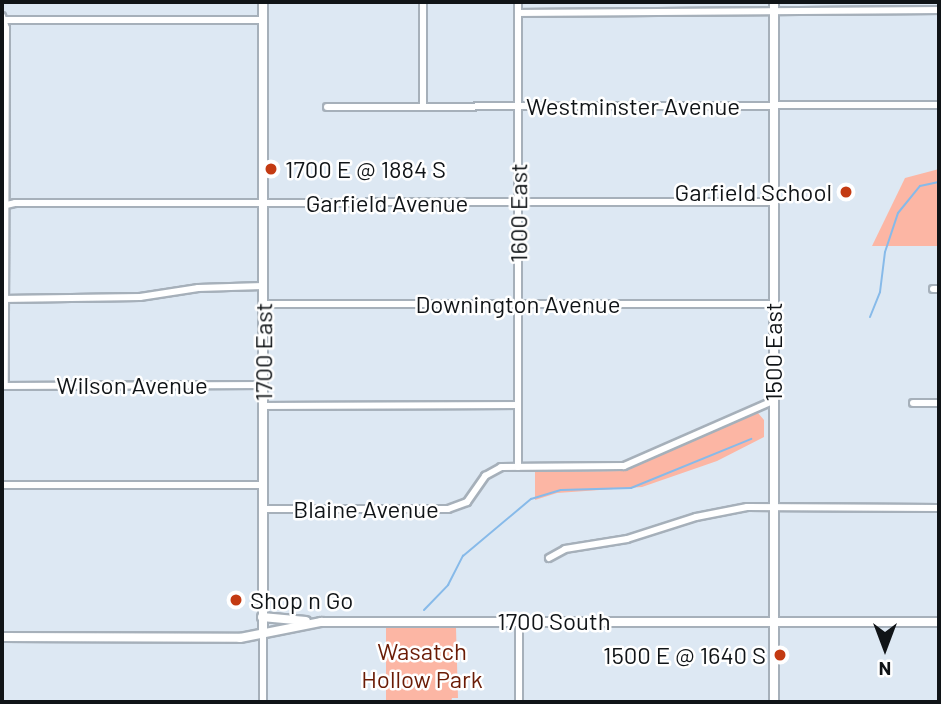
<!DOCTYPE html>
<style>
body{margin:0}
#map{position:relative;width:941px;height:704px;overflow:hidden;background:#dde8f3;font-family:Barlow,sans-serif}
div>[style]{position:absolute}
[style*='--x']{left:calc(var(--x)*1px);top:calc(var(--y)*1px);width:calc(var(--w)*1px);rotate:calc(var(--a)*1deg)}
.green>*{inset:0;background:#fcb6a4}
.stream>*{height:2px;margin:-1px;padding:0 1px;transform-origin:1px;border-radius:1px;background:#87bae9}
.roads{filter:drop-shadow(2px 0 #a6b0ba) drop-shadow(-2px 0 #a6b0ba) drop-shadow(0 2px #a6b0ba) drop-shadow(0 -2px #a6b0ba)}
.minor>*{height:6px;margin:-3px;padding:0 3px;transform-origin:3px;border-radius:3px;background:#fff}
.tertiary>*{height:8px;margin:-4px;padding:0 4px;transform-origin:4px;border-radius:4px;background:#fff}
.dots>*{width:19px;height:19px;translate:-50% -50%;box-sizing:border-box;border:4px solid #fff;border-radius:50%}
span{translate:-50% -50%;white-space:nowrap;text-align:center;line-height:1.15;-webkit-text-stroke:5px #fff;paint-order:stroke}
.street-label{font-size:24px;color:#101417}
.poi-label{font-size:24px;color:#101417}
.left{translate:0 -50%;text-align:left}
.right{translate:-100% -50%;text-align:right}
.park-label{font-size:24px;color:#6a1b05}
.frame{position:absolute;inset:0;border:4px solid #101417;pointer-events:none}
.north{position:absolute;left:850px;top:613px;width:70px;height:70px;-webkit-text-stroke:5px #fff;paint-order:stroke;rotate:180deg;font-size:19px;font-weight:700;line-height:28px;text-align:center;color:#101417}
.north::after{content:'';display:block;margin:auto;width:24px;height:32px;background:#101417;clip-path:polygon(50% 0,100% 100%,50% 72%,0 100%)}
</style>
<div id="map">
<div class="green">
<div style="clip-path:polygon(939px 169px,939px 246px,872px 246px,905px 178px)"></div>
<div style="clip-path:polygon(758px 413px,764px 420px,764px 437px,717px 461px,642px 487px,557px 493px,535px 500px,535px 472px,623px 471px)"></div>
<div style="clip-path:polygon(386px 628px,456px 628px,458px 698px,452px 698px,451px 702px,386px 702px)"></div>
</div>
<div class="stream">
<div style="--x:870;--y:317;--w:27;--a:-68"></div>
<div style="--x:880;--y:292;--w:40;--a:-82.9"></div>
<div style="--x:885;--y:252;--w:41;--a:-71.6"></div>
<div style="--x:898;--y:213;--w:35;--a:-51"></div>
<div style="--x:920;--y:186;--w:19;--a:-12"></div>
<div style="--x:424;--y:610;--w:35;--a:-46"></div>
<div style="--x:448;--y:585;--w:33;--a:-63"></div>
<div style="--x:463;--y:556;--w:89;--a:-40"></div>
<div style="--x:531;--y:499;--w:31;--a:-17"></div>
<div style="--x:561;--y:490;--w:70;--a:-1.6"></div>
<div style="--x:631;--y:488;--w:130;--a:-22.2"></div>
</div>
<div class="roads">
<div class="minor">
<div style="--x:423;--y:2;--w:104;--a:90"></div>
<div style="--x:518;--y:13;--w:421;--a:-0.4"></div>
<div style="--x:2;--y:16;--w:13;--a:72"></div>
<div style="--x:6;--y:28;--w:357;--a:90.2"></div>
<div style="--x:2;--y:20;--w:261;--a:0"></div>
<div style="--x:327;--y:107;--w:612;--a:-0.19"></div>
<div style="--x:2;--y:206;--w:13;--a:-13"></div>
<div style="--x:15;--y:203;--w:758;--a:-0.08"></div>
<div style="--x:933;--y:289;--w:6;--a:0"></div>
<div style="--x:2;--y:299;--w:138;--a:-0.8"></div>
<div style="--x:140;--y:297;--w:59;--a:-8.8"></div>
<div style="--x:198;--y:288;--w:65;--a:-1.8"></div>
<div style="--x:263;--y:304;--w:510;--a:0"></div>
<div style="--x:3;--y:386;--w:260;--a:-0.2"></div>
<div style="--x:913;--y:403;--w:26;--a:0"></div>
<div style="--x:263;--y:406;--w:255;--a:-0.2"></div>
<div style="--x:518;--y:467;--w:465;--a:-90"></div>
<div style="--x:2;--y:485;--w:261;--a:0"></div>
<div style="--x:263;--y:509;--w:185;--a:0"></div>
<div style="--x:448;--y:509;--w:20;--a:-20"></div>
<div style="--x:467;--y:502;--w:32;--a:-55"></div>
<div style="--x:485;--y:476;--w:18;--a:-29"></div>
<div style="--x:501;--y:467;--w:123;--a:-0.5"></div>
<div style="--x:624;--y:466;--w:163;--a:-23.6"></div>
<div style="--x:549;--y:558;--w:18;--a:-29"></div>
<div style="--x:565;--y:549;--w:63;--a:-9.2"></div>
<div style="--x:627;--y:539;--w:72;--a:-17.7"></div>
<div style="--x:696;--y:517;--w:52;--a:-11.1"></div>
<div style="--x:747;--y:507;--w:192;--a:0.3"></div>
<div style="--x:519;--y:621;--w:81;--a:90"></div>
<div style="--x:263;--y:634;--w:68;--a:90"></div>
</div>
<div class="tertiary">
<div style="--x:262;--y:617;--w:44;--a:5.2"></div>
<div style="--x:263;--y:634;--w:632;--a:-90"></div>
<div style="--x:2;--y:637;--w:238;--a:0.2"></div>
<div style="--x:240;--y:638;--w:83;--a:-11.2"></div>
<div style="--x:321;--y:622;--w:618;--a:0"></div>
<div style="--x:774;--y:702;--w:700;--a:-90"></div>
</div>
</div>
<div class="dots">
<div style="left:271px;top:169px;background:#c33a12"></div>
<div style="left:846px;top:192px;background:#c33a12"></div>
<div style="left:236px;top:600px;background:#c33a12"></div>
<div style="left:780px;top:655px;background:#c33a12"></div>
</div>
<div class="street-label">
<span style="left:633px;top:106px">Westminster Avenue</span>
<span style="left:387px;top:203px">Garfield Avenue</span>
<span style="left:518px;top:213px;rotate:-90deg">1600 East</span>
<span style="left:518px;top:304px">Downington Avenue</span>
<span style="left:263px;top:352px;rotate:-90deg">1700 East</span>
<span style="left:773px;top:352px;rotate:-90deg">1500 East</span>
<span style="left:132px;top:385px">Wilson Avenue</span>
<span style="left:366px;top:509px">Blaine Avenue</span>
<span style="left:554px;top:621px">1700 South</span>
</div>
<div class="poi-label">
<span class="left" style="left:285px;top:169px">1700 E @ 1884 S</span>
<span class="right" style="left:832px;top:192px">Garfield School</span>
<span class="left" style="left:250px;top:600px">Shop n Go</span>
<span class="right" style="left:766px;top:655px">1500 E @ 1640 S</span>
</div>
<div class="park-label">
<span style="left:422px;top:665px">Wasatch<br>Hollow Park</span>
</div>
<div class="frame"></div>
<div class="north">N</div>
</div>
